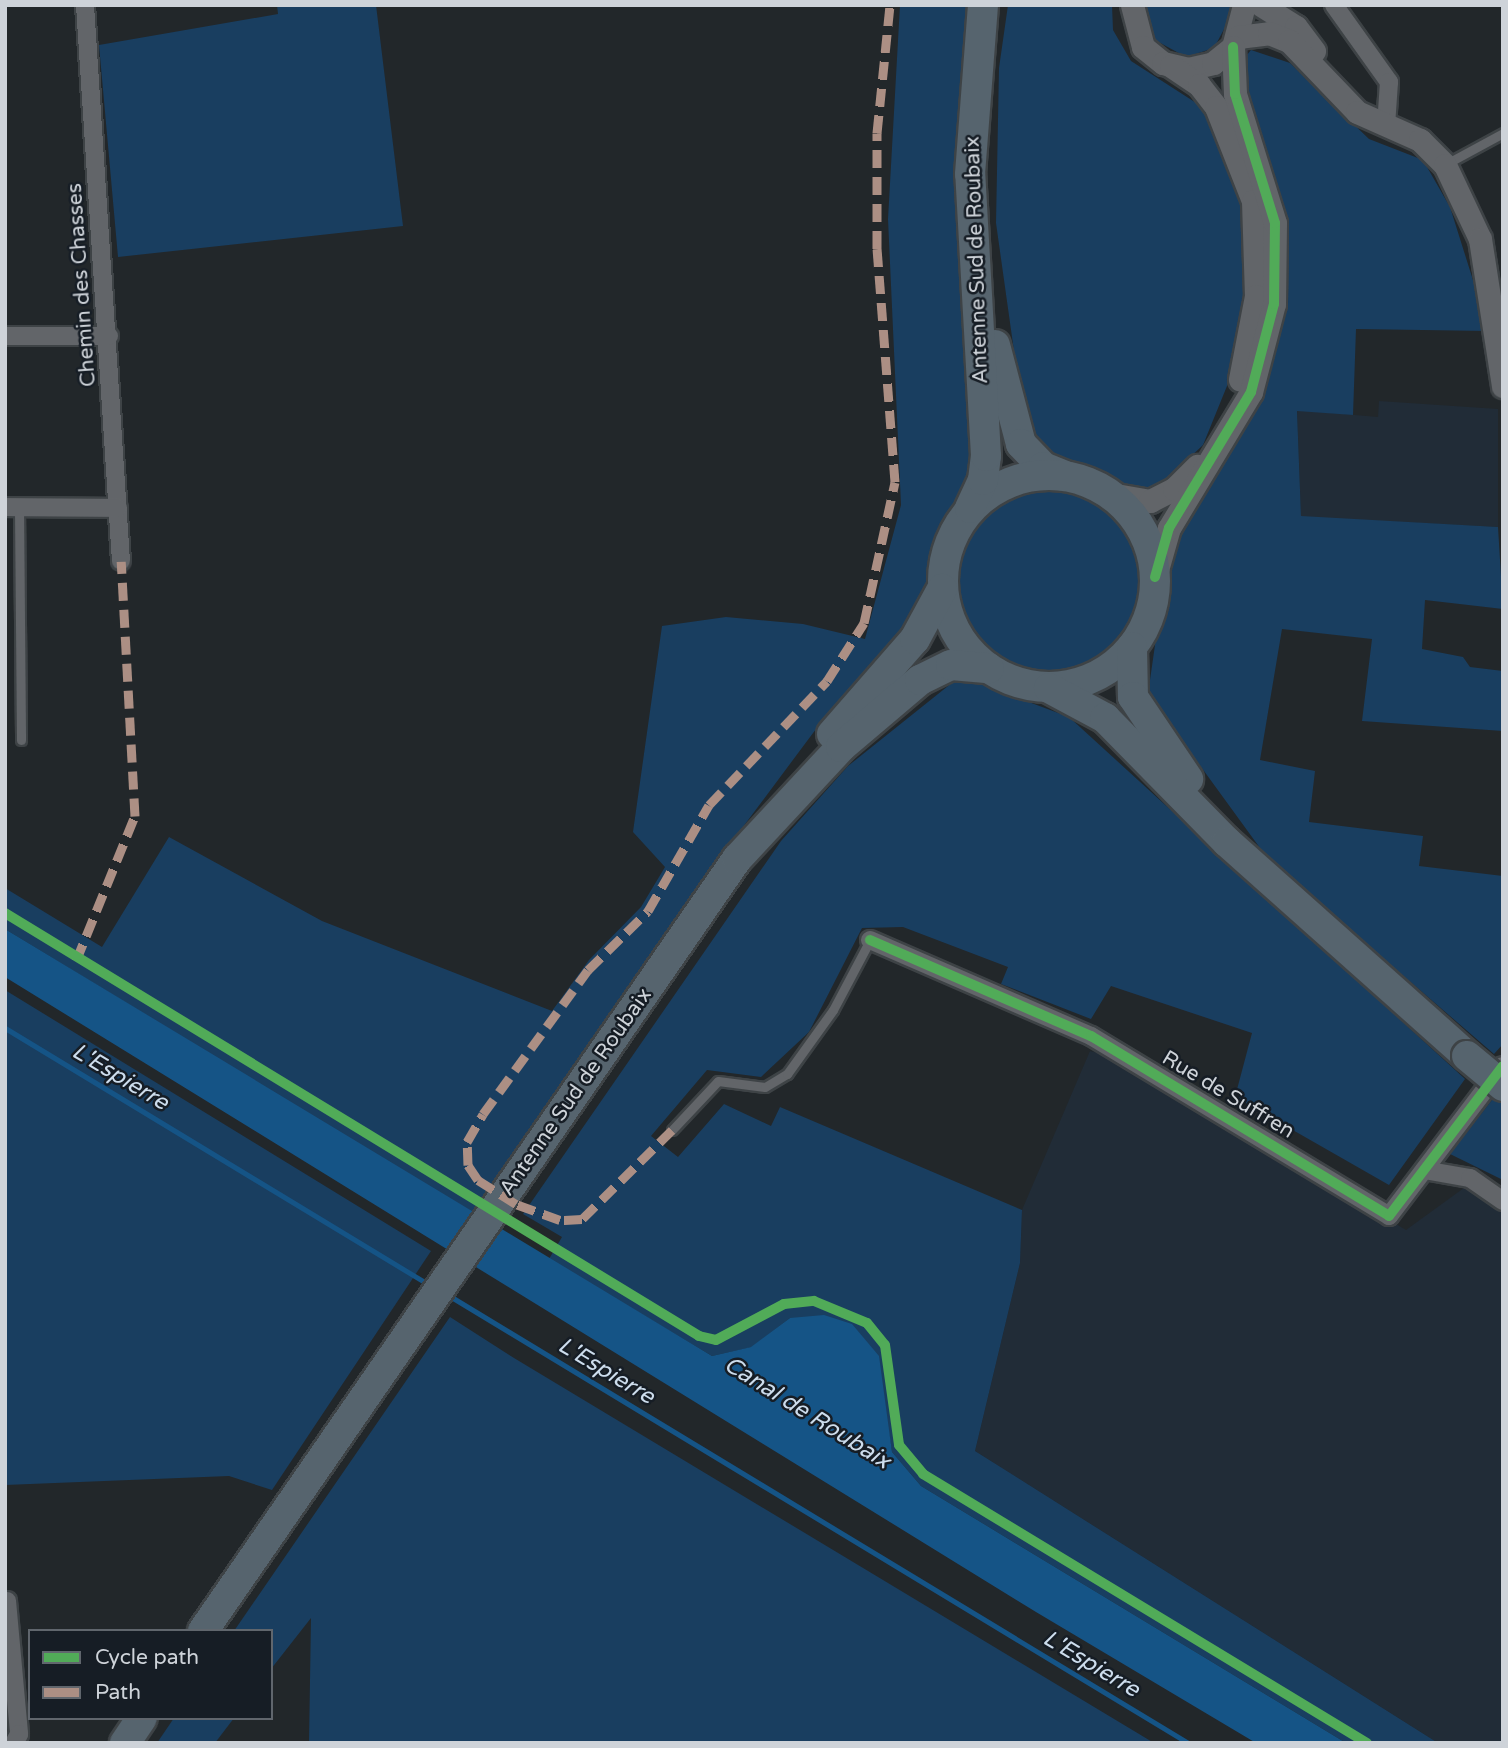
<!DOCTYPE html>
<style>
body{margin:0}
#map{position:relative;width:1508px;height:1748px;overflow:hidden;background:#22272a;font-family:"Varela Round",sans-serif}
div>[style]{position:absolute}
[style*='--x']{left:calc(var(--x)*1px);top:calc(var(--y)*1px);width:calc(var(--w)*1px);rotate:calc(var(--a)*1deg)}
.built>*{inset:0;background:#212c37}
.green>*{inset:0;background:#193e60}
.round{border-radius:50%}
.water>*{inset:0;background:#155486}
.stream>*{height:5px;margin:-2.5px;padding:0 2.5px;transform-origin:2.5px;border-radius:2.5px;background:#155486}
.roads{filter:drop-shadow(2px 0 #3e4346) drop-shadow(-2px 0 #3e4346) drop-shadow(0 2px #3e4346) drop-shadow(0 -2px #3e4346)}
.service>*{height:9px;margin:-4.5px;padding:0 4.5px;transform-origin:4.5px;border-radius:4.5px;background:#626569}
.minor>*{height:18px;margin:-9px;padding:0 9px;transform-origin:9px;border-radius:9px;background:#626569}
.tertiary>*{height:23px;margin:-11.5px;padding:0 11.5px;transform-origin:11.5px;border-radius:11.5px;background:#626569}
.trunk>*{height:30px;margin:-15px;padding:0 15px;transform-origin:15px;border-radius:15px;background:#56646e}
.trunk>.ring{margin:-15px;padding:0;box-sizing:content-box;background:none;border:30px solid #56646e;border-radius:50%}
.bridges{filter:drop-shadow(2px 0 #3e4346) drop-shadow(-2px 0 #3e4346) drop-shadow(0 2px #3e4346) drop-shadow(0 -2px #3e4346)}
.trunk-bridge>*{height:30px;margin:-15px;padding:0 15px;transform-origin:15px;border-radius:15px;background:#56646e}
.quiet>*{height:9px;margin-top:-4.5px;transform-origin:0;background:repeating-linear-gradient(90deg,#ac8f84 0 18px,transparent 0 27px)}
.cycleway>*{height:10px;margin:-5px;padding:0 5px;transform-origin:5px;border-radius:5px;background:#51ab58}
span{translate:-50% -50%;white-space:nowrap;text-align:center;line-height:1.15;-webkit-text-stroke:5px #161d25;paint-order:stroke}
.street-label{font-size:21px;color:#ced3d9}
.water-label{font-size:23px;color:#cddded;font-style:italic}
.frame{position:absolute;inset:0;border:7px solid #ced3d9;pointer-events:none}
.legend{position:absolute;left:28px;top:1629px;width:245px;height:91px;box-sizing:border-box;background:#161d25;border:2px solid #60666d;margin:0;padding:9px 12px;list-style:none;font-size:21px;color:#ced3d9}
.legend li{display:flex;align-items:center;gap:14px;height:35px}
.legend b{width:35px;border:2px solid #60666d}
</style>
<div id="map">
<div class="built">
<div style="clip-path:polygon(1379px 401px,1498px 409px,1498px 527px,1301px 517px,1297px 410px,1378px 417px)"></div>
<div style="clip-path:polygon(1090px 1051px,1120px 1058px,1406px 1230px,1468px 1185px,1503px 1213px,1503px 1743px,1438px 1743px,975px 1451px,1020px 1263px,1022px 1210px)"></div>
</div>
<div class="green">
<div style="clip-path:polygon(277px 5px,376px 5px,403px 226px,118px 257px,99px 45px,278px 14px)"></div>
<div style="clip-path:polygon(900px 5px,974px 5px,969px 495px,940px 533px,930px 581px,908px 622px,822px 721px,675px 918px,473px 1214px,5px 929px,5px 888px,102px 947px,169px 837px,322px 921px,552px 1011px,589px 960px,641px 907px,665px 867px,633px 832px,662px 626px,726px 617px,803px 624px,865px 639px,901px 505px,888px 219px)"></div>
<div style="clip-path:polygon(1008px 5px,1112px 5px,1113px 30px,1131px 61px,1204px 108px,1241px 192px,1248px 258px,1243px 328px,1227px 386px,1203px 445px,1152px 493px,1125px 489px,1049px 453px,1023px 415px,996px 223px,999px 68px)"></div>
<div style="clip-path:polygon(1146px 5px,1231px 5px,1231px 16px,1214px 48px,1186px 57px,1153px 39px)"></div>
<div style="clip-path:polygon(1251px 50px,1290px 63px,1369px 139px,1423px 160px,1450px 207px,1489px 331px,1356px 329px,1353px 415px,1297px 411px,1301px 516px,1498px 527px,1503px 609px,1425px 600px,1422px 649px,1463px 657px,1470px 667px,1503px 671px,1503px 731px,1362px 721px,1372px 639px,1282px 629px,1260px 760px,1315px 771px,1309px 822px,1423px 836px,1419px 866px,1503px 876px,1503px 1044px,1494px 1054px,1268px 859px,1148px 694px,1170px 540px,1254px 401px,1282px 319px,1283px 223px,1241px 97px,1242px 61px)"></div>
<div class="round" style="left:955px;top:487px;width:188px;height:188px"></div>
<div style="clip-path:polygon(953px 682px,975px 682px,1069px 717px,1465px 1079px,1389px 1185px,1235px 1097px,1252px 1033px,1111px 986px,1091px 1019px,1001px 984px,1008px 967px,903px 927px,862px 928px,809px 1032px,761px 1077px,707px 1070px,651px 1136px,678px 1157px,724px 1104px,771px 1126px,780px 1107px,1022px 1210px,1020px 1263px,975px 1451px,1438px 1743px,1346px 1743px,921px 1486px,892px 1452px,884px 1404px,790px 1318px,752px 1347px,712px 1356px,549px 1259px,562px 1237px,523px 1214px,781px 841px,848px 766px)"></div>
<div style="clip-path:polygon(5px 990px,431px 1251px,272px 1490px,229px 1476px,5px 1485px)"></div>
<div style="clip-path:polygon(1495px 1096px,1503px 1104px,1503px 1180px,1450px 1154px)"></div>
<div style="clip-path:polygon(450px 1317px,514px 1358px,1154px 1743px,309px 1743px,311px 1618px,271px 1669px,271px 1631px,234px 1631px)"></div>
<div style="clip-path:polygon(174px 1718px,234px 1718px,215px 1743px,157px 1743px)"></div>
</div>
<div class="water">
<div style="clip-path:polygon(5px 929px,712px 1356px,751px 1347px,790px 1318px,824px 1315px,852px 1324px,879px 1356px,892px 1452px,921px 1486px,1346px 1743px,1256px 1743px,1036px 1612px,5px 977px)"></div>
</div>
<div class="stream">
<div style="--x:5;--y:1028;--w:497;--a:31.2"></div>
<div style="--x:448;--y:1295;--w:865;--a:31.19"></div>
</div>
<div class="roads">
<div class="service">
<div style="--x:1446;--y:164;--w:65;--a:-28.5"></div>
<div style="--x:19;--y:507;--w:233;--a:89.5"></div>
<div style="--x:672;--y:1130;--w:67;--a:-46.8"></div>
<div style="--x:718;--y:1081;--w:47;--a:7.3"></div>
<div style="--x:765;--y:1087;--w:26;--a:-31"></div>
<div style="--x:787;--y:1074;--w:79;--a:-54.3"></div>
<div style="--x:833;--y:1010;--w:79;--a:-62.1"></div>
</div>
<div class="minor">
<div style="--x:85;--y:5;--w:557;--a:86.3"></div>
<div style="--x:1334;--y:5;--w:95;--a:54.5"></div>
<div style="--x:1389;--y:82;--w:44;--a:93.9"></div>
<div style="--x:5;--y:336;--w:104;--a:0"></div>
<div style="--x:5;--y:507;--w:113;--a:0.5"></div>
<div style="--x:870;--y:940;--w:241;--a:23.5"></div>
<div style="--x:1091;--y:1036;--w:348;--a:31.1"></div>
<div style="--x:1389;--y:1216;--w:188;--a:-52.8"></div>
<div style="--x:1424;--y:1170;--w:47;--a:9.9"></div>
<div style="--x:1470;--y:1178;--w:40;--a:34.9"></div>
<div style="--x:7;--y:1601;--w:134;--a:84.8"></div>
<div style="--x:19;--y:1734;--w:10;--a:119"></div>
</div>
<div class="tertiary">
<div style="--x:1132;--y:5;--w:43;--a:75.3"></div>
<div style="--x:1143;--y:47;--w:26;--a:39"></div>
<div style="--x:1163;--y:63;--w:26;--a:13"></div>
<div style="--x:1188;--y:69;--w:26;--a:-13"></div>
<div style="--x:1213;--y:63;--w:26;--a:-39"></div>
<div style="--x:1233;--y:47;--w:43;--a:-75.3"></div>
<div style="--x:1261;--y:5;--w:41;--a:32.2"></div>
<div style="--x:1296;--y:27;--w:30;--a:53"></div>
<div style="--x:1238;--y:37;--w:31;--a:-7"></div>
<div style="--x:1269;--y:33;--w:22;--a:22"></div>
<div style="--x:1289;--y:41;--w:98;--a:46.2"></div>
<div style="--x:1357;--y:112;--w:69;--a:24"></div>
<div style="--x:1420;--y:140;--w:35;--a:45"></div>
<div style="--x:1445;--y:165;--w:82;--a:64.7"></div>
<div style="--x:1480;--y:239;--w:149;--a:81.1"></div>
<div style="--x:1171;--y:66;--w:34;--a:34"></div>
<div style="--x:1199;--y:85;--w:28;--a:52"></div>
<div style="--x:1216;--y:107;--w:101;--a:68.5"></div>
<div style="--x:1253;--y:201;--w:95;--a:88.2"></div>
<div style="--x:1256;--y:296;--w:85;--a:100.9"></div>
<div style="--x:1110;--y:494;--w:41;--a:9.9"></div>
<div style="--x:1150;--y:501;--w:27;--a:-27"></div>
<div style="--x:1174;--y:489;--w:33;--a:-45"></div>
<div style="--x:1155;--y:577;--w:51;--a:-74.1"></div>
<div style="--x:1169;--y:528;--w:159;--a:-58.9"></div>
<div style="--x:1251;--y:392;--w:91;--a:-75.4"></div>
<div style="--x:1274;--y:304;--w:81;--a:-89.3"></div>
<div style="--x:1275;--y:223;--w:135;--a:-107.2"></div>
<div style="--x:1235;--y:94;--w:47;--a:-92.4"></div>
</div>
<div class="trunk">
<div style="--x:995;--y:345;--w:102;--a:75.3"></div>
<div style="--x:1021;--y:444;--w:32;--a:46"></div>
<div style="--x:1043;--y:467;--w:22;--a:22"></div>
<div class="ring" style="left:943px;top:475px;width:182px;height:182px"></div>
<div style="--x:970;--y:508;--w:31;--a:-65"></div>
<div style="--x:983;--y:480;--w:24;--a:-83"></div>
<div style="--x:986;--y:456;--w:282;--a:-93.2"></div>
<div style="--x:970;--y:174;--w:169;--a:-85.6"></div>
<div style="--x:1132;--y:647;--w:50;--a:88.9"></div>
<div style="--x:1133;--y:697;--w:99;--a:56.1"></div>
<div style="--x:1049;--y:688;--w:64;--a:28.2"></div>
<div style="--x:1105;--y:718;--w:174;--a:45.5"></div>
<div style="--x:1227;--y:842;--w:322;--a:41.7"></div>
<div style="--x:832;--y:734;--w:126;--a:-48.9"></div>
<div style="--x:915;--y:639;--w:57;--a:-61.6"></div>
<div style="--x:203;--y:1631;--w:939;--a:-55.33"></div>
<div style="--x:737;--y:859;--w:153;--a:-47.1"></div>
<div style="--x:841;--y:747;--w:104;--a:-40.3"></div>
<div style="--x:920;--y:680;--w:34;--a:-26"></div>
<div style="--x:951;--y:665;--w:38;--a:5"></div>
<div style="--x:125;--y:1743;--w:30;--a:-56"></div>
</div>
</div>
<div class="bridges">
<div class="trunk-bridge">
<div style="--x:1467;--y:1056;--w:47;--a:39.8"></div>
</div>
</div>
<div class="quiet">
<div style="--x:76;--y:961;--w:157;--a:-67.9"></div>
<div style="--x:135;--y:816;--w:255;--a:-93.1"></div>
<div style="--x:672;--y:1130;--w:127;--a:135.3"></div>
<div style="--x:582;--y:1219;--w:22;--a:177"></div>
<div style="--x:560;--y:1220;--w:47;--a:-160"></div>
<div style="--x:516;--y:1204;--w:45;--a:-147.7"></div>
<div style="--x:478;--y:1180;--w:18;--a:-124"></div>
<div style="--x:468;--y:1165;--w:23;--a:-92"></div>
<div style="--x:467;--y:1142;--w:32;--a:-60"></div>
<div style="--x:483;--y:1114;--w:178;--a:-53.9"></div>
<div style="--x:588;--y:970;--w:84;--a:-44.5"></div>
<div style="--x:648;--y:911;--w:122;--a:-60.1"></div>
<div style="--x:709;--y:805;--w:171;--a:-46.4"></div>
<div style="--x:827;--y:681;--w:69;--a:-57.5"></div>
<div style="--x:864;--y:623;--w:144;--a:-77.6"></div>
<div style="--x:895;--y:482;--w:234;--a:-94.4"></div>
<div style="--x:877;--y:249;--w:116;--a:-90"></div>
<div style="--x:877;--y:133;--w:129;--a:-84.2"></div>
</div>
<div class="cycleway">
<div style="--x:1155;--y:577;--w:51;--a:-74.1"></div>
<div style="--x:1169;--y:528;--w:159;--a:-58.9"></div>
<div style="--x:1251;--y:392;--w:91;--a:-75.4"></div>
<div style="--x:1274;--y:304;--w:81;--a:-89.3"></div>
<div style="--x:1275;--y:223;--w:135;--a:-107.2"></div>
<div style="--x:1235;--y:94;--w:47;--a:-92.4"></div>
<div style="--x:5;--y:913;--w:813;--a:31.36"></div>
<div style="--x:699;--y:1336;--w:17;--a:13"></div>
<div style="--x:716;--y:1340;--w:77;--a:-27.9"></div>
<div style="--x:784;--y:1304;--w:30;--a:-6"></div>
<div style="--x:814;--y:1301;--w:57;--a:22.5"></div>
<div style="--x:867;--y:1323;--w:28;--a:51"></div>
<div style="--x:885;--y:1345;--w:101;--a:82"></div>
<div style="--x:899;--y:1445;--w:38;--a:50"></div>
<div style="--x:923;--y:1474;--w:519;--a:31.21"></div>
<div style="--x:870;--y:940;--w:241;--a:23.5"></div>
<div style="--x:1091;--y:1036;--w:348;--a:31.1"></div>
<div style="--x:1389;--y:1216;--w:188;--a:-52.8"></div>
</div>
<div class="street-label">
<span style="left:977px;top:260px;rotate:-92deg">Antenne Sud de Roubaix</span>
<span style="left:82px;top:285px;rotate:-94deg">Chemin des Chasses</span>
<span style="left:576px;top:1092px;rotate:-55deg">Antenne Sud de Roubaix</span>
<span style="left:1228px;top:1095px;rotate:31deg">Rue de Suffren</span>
</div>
<div class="water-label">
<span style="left:120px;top:1077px;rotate:31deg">L'Espierre</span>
<span style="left:606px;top:1371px;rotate:31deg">L'Espierre</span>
<span style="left:807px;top:1413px;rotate:32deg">Canal de Roubaix</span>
<span style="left:1091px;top:1664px;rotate:31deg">L'Espierre</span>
</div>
<div class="frame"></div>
<ul class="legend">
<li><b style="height:9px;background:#51ab58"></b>Cycle path</li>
<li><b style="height:9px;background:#ac8f84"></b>Path</li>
</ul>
</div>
